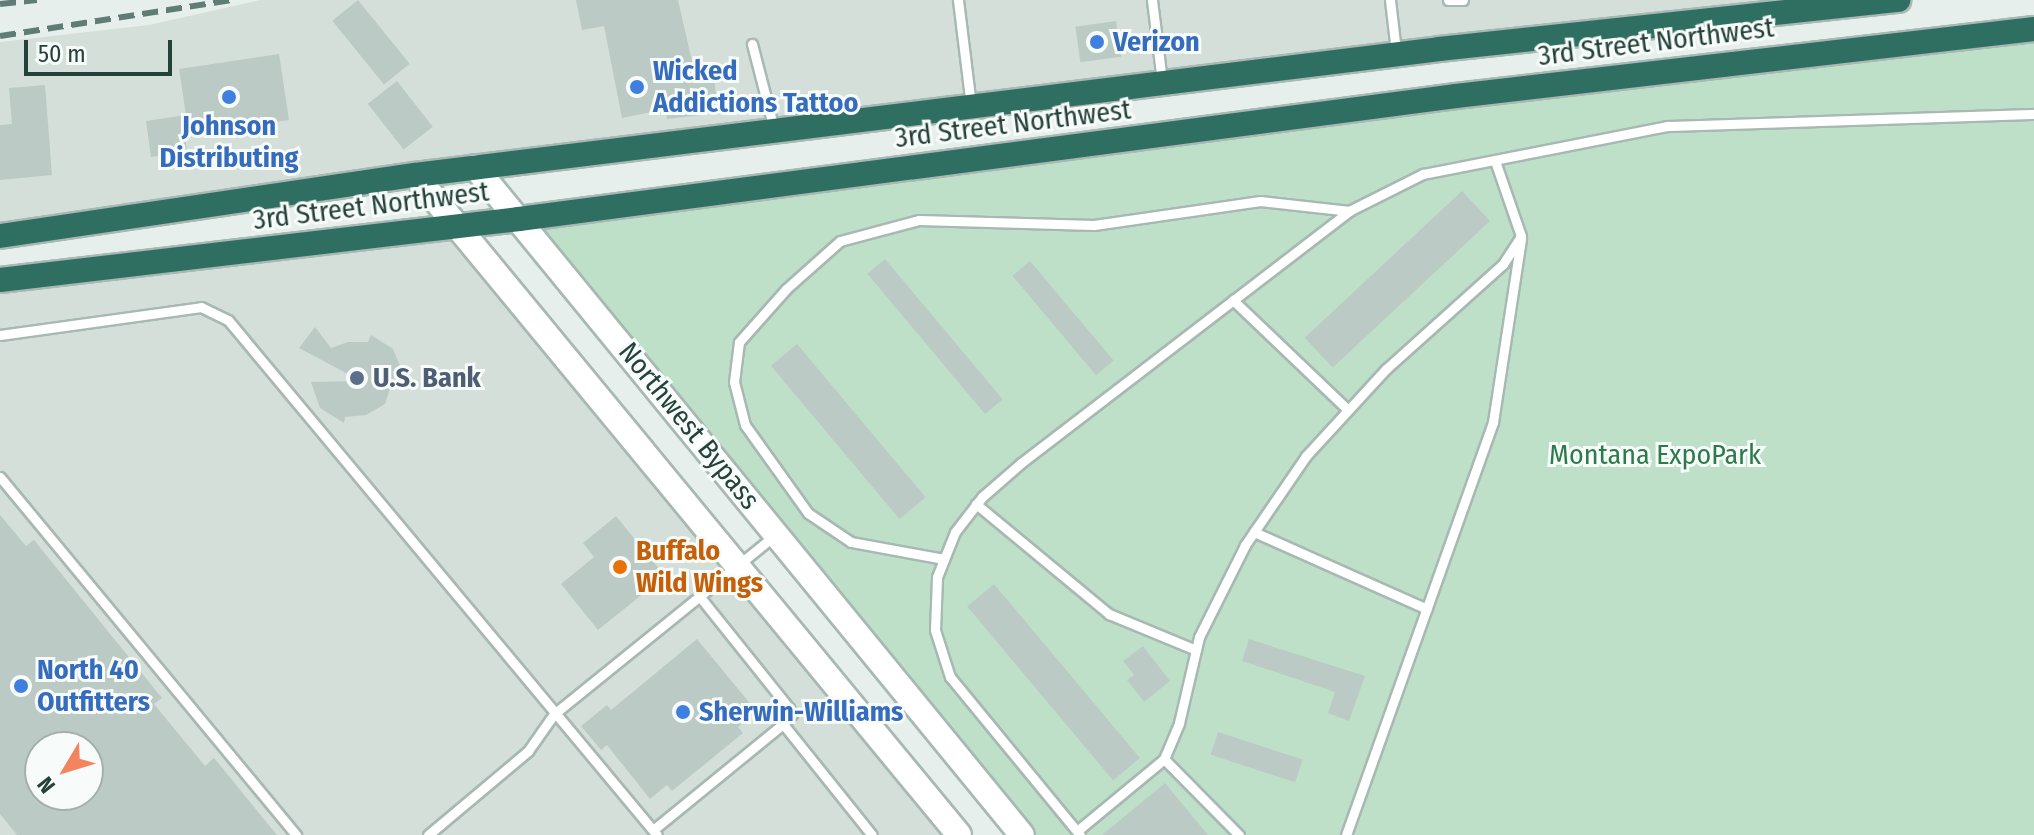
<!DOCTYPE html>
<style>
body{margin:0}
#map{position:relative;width:2034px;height:835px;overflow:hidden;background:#e6efeb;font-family:"Fira Sans Condensed",sans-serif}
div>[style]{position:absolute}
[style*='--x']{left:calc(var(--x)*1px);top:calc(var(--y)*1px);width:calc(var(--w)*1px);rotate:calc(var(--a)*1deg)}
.built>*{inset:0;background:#d4dfda}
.green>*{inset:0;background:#bfe0c8}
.building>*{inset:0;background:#bbcac4;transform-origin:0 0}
.roads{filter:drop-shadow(2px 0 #a8b8b2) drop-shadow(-2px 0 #a8b8b2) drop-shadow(0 2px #a8b8b2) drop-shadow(0 -2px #a8b8b2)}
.lane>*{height:9px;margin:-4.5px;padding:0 4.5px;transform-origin:4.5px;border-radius:4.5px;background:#fff}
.secondary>*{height:24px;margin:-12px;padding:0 12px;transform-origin:12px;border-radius:12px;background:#fff}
.highway>*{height:24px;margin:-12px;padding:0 12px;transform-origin:12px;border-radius:12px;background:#2f6f62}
.rail>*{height:6px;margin-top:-3px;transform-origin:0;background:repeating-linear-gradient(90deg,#5f7d75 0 16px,transparent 0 24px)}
.dots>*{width:22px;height:22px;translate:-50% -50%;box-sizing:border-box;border:4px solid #f7fbf9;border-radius:50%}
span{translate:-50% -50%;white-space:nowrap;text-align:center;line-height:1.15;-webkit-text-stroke:6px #f7fbf9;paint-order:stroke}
.shop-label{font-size:28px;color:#366cbe;font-weight:700}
.left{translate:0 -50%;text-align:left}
.street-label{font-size:28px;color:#24423a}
.service-label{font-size:28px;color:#4e5e75;font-weight:700}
.park-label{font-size:28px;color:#2d7a4b}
.food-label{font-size:28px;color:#c56008;font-weight:700}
.north{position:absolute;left:24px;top:731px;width:80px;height:80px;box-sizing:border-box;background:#f7fbf9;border:2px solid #a3b1ad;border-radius:50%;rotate:232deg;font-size:22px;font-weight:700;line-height:32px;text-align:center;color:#24423a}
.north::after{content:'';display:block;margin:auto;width:28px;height:36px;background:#f4845f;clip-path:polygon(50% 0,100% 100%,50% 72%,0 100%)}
.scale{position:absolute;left:24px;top:40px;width:148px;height:36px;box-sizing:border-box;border:4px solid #24423a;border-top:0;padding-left:10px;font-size:24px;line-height:28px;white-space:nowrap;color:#24423a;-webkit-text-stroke:6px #f7fbf9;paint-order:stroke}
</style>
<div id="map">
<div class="built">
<div style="clip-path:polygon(261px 0,1901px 0,0 234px,0 42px,149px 25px)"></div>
<div style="clip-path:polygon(evenodd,453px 226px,959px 835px,0 835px,0 280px,453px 226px,40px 747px,88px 747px,88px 795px,40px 795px,40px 747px)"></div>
</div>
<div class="green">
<div style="clip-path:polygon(2034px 29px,2034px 835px,1023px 835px,519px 219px)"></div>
</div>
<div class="building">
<div style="left:358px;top:0;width:82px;height:33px;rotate:51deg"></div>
<div style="clip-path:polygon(576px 0,678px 0,694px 70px,713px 68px,718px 113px,667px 119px,666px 109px,622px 118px,604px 26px,582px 30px)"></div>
<div style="left:1116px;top:21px;width:36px;height:41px;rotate:82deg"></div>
<div style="clip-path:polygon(279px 54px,289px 120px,185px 135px,187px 152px,151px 157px,146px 121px,186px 115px,179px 69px)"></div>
<div style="left:397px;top:81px;width:58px;height:37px;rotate:52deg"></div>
<div style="clip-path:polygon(45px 85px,52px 175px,0 180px,0 125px,12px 124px,9px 88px)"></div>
<div style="left:1462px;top:191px;width:41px;height:215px;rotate:47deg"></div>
<div style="left:885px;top:259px;width:183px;height:23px;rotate:50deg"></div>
<div style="left:1030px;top:261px;width:130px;height:23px;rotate:50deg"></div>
<div style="clip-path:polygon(315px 327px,331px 348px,348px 342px,368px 342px,371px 335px,393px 349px,403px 373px,395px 374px,385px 404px,366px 415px,345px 417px,344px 423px,320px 408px,311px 382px,361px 381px,299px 348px)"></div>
<div style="left:797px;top:344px;width:200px;height:34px;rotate:50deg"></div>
<div style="clip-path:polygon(evenodd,0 515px,26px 546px,34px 540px,162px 698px,154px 704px,205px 766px,214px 758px,277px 835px,17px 835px,0 814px,0 515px,40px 747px,88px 747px,88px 795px,40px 795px,40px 747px)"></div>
<div style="clip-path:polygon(616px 516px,665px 576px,598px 630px,561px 584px,594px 557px,583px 543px)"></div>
<div style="left:994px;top:584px;width:227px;height:35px;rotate:50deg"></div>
<div style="clip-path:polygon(697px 639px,757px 712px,738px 727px,743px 733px,672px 791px,667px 785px,650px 799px,607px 745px,601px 750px,581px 726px,607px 705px,611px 710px)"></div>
<div style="clip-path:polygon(1249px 639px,1365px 676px,1349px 721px,1328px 713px,1335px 692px,1242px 661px)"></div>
<div style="clip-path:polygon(1143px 646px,1170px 681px,1144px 702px,1127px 680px,1134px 675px,1123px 661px)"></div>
<div style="left:1218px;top:732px;width:89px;height:24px;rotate:18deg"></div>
<div style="clip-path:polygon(1165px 783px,1208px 835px,1102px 835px)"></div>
</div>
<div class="roads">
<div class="lane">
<div style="--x:958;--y:0;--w:107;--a:83"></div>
<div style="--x:1152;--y:0;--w:83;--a:83"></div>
<div style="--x:1390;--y:0;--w:51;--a:83.3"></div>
<div style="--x:1448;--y:0;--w:15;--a:0"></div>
<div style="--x:752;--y:44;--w:88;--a:75.5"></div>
<div style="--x:1233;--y:300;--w:159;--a:43.7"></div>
<div style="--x:0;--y:335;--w:203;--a:-7.9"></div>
<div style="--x:201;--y:307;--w:30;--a:26"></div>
<div style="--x:228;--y:320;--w:670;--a:50.21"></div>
<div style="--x:0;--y:477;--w:465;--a:50.4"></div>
<div style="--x:976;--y:504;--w:173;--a:39.6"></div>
<div style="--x:1109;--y:614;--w:94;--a:22.5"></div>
<div style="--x:1254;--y:532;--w:189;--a:24"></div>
<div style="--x:944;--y:559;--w:95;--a:-169.6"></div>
<div style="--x:851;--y:542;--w:52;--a:-146"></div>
<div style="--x:808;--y:513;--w:108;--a:-125.6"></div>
<div style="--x:745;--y:425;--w:44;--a:-104.3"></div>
<div style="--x:734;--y:382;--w:40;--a:-82.9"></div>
<div style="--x:739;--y:342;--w:71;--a:-48.4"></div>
<div style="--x:786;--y:289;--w:72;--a:-41.6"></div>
<div style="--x:840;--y:241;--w:82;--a:-14.9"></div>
<div style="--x:919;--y:220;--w:175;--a:1.6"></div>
<div style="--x:1094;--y:225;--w:168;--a:-8.2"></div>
<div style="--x:1260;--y:201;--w:90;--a:6.4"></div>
<div style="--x:700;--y:597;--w:142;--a:51.3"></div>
<div style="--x:789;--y:708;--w:7;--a:63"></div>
<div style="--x:792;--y:714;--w:13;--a:132"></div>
<div style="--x:1164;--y:759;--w:107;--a:45.4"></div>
<div style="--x:653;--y:830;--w:168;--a:-39.2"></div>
<div style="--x:783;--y:724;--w:142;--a:51.3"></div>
<div style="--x:1077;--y:831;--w:113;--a:-39.6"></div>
<div style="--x:1164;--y:759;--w:39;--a:-67"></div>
<div style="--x:1179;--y:723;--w:88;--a:-76.9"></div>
<div style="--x:1199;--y:637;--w:103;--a:-63.4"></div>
<div style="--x:1245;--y:545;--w:108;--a:-55.6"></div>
<div style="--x:1306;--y:456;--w:118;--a:-47.4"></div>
<div style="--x:1386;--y:369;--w:157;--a:-41.9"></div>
<div style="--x:1503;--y:264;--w:33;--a:-57"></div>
<div style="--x:1521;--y:236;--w:79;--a:-109.1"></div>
<div style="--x:428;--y:835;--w:131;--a:-40"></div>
<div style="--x:528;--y:751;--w:45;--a:-54.9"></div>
<div style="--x:554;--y:714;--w:283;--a:-39"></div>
<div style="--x:1080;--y:835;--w:205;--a:-129.4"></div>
<div style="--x:950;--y:677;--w:49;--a:-107.7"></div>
<div style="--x:935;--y:630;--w:53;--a:-87.8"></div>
<div style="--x:937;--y:577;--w:48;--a:-68.2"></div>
<div style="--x:955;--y:532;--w:44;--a:-52.4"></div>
<div style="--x:982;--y:497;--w:52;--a:-41.1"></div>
<div style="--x:1021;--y:463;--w:414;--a:-37.5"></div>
<div style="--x:1349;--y:211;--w:83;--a:-26.6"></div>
<div style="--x:1423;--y:174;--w:249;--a:-11.1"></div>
<div style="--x:1667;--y:126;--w:367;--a:-1.9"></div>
<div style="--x:1346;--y:835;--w:438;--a:-70.4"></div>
<div style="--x:1493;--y:422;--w:185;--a:-81.3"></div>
</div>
<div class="secondary">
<div style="--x:475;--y:167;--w:863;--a:50.69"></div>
<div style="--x:415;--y:175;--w:855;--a:50.5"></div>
</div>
<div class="highway">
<div style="--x:0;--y:236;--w:419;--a:-8.4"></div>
<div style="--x:415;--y:175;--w:1032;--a:-7.01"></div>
<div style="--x:1439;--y:49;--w:462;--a:-6.1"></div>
<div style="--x:0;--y:280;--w:523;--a:-6.7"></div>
<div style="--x:519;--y:219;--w:945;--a:-7.48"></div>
<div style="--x:1456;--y:96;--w:582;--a:-6.61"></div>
</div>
</div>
<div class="rail">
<div style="--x:0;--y:4;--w:37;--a:-6"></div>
<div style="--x:0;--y:36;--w:236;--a:-8.8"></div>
</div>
<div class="dots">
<div style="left:1097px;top:42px;background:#3f7fe0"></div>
<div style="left:637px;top:87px;background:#3f7fe0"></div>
<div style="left:229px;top:97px;background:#3f7fe0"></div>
<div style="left:357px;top:378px;background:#5c6f8a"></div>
<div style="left:620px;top:567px;background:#e8710a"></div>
<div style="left:21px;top:686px;background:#3f7fe0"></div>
<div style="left:683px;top:712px;background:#3f7fe0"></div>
</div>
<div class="shop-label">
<span class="left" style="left:1113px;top:42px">Verizon</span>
<span class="left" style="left:653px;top:87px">Wicked<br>Addictions Tattoo</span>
<span style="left:229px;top:142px">Johnson<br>Distributing</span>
<span class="left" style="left:37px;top:686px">North 40<br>Outfitters</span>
<span class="left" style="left:699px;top:712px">Sherwin-Williams</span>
</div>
<div class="street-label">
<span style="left:1656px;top:42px;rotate:-7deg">3rd Street Northwest</span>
<span style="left:1013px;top:124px;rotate:-7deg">3rd Street Northwest</span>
<span style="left:371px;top:206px;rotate:-7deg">3rd Street Northwest</span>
<span style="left:689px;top:426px;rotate:51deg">Northwest Bypass</span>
</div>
<div class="service-label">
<span class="left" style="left:373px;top:378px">U.S. Bank</span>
</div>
<div class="park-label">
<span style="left:1655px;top:455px">Montana ExpoPark</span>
</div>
<div class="food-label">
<span class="left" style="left:636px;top:567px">Buffalo<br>Wild Wings</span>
</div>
<div class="north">N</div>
<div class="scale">50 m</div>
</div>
